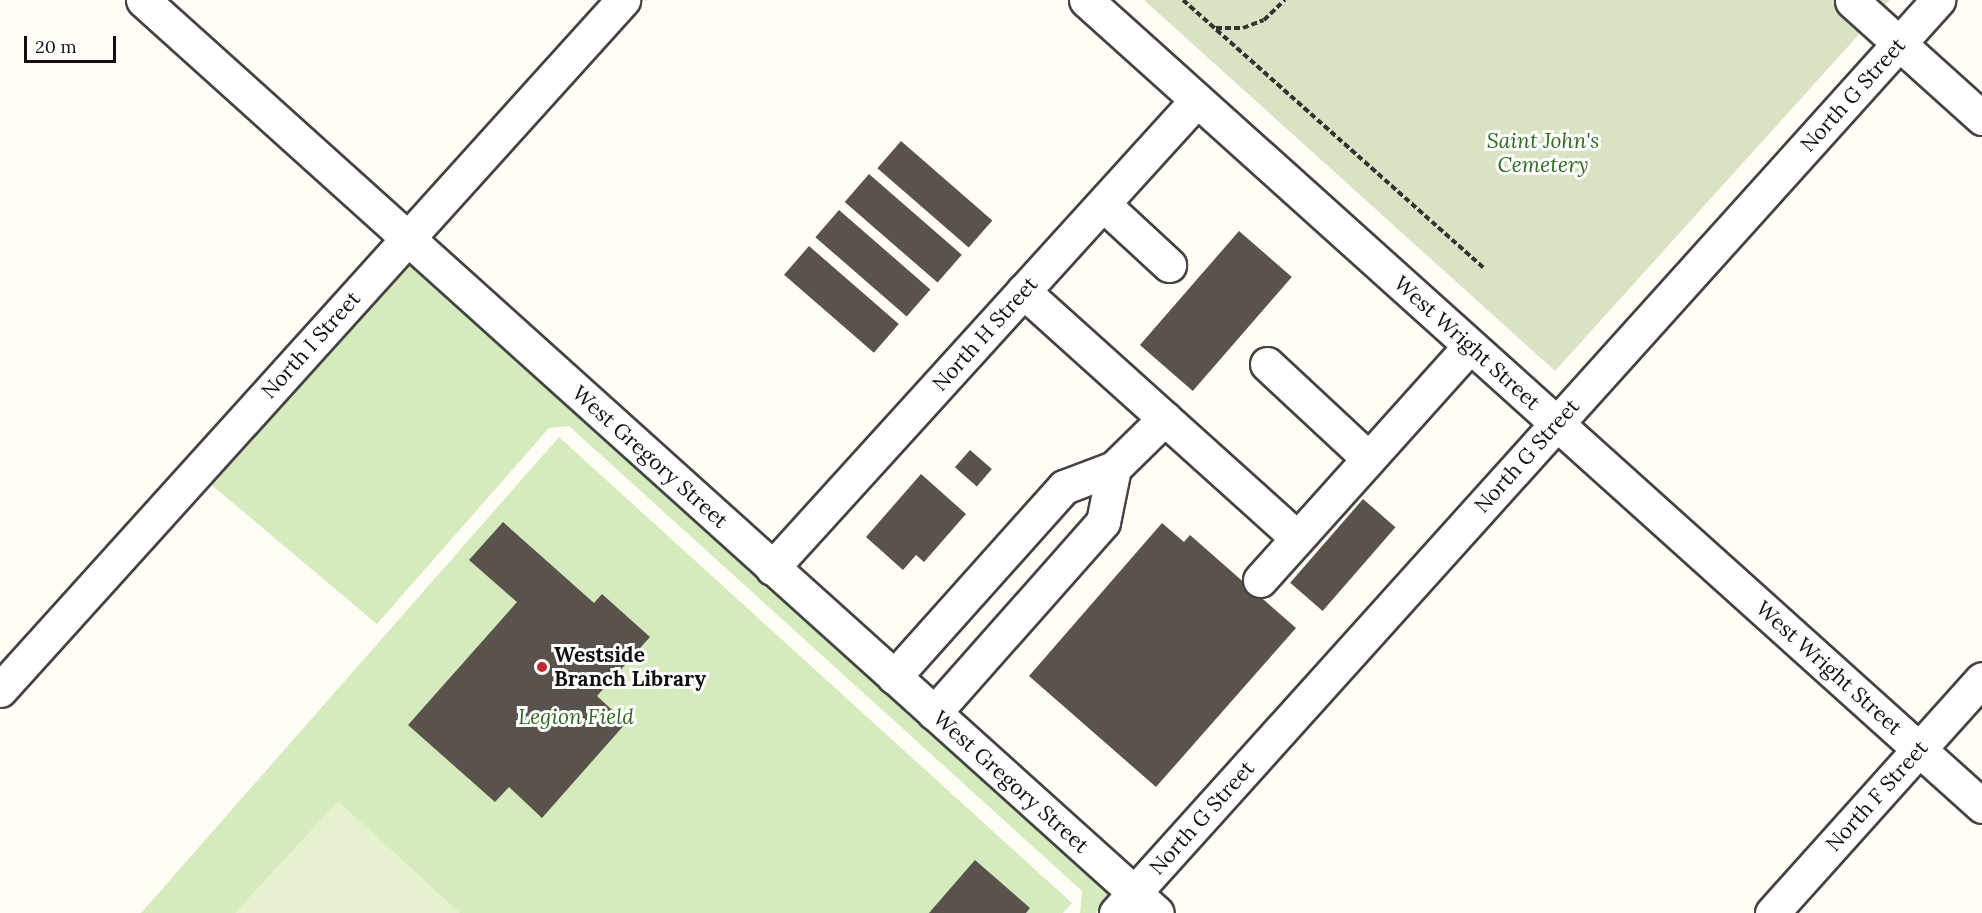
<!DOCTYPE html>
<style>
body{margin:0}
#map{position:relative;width:1982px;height:913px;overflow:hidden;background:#fffdf5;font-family:Lora,serif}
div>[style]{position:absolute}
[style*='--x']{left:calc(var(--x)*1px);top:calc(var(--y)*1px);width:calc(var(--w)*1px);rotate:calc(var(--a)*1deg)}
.green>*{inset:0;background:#d5ebbd}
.cemetery>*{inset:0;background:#d9e3c4}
.pitch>*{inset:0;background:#e6f2cf}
.building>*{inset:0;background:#5a524d;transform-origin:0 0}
.path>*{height:4px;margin-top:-2px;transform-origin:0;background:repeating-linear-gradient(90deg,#333 0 6px,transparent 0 9px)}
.roads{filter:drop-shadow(2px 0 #444) drop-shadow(-2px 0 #444) drop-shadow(0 2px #444) drop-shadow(0 -2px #444)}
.minor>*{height:33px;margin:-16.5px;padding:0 16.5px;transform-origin:16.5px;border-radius:16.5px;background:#fff}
.dots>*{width:16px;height:16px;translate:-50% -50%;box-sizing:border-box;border:3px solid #fff;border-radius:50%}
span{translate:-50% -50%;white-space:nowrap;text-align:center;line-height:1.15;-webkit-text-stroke:6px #fff;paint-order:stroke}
.street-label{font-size:21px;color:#111}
.park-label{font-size:21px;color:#2f6b1f;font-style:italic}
.poi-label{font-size:21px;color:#111;font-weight:700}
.left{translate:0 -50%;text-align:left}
.scale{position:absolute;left:24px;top:36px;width:92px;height:27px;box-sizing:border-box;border:3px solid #111;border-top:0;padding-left:8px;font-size:18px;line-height:21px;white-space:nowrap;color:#111;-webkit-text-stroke:4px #fff;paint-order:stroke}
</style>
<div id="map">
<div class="green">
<div style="clip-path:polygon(407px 262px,1111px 896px,1096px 913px,1080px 913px,1082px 891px,569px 426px,549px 428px,377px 624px,208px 482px)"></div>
<div style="clip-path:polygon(559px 437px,1072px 903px,1063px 913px,141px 913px)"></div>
</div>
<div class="cemetery">
<div style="clip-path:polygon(1144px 0,1890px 0,1555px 371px)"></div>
</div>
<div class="pitch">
<div style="clip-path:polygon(338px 801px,460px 913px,235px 913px)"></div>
</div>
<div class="building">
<div style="left:901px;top:141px;width:121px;height:36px;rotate:41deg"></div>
<div style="left:869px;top:174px;width:123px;height:37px;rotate:41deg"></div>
<div style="left:839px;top:210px;width:121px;height:36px;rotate:41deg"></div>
<div style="left:1239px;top:231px;width:70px;height:151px;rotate:41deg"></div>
<div style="left:809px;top:246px;width:119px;height:38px;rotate:41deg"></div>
<div style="left:970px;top:450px;width:29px;height:23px;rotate:41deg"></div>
<div style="clip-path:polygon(921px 474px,966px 514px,924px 562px,916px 555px,903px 570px,866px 537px)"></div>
<div style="left:1363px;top:499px;width:43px;height:111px;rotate:41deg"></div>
<div style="clip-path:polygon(503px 522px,594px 603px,602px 594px,650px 637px,597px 696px,626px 723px,542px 818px,509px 787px,495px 802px,408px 725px,517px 602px,469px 560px)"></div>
<div style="clip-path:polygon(1162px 523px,1184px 542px,1190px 535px,1296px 628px,1156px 787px,1029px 676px)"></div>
<div style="clip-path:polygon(975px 860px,1030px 908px,1026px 913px,929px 913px)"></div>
</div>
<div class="path">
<div style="--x:1183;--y:0;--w:404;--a:41.7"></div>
<div style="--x:1216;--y:28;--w:27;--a:0"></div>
<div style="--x:1243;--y:28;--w:22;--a:-21"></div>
<div style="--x:1264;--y:20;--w:29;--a:-44"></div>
</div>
<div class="roads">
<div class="minor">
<div style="--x:143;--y:0;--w:1364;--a:42"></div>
<div style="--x:1086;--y:0;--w:1205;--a:41.97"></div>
<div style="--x:1852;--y:1;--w:175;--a:42"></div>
<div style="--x:1103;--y:204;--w:90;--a:42.7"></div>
<div style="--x:1023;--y:291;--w:369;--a:42"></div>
<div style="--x:1267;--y:364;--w:139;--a:43"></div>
<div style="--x:772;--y:568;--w:632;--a:-47.76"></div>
<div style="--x:1260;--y:580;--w:314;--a:-48.1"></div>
<div style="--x:894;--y:677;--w:255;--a:-48.2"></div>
<div style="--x:1064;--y:487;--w:53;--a:-20.8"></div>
<div style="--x:1114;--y:468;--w:71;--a:-44.4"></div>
<div style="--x:0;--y:690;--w:930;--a:-47.92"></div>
<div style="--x:934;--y:713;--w:255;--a:-48.5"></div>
<div style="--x:1103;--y:522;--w:55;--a:-78.5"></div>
<div style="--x:1116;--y:913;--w:1229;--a:-48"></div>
<div style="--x:1772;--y:913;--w:314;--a:-48.1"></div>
</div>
</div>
<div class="dots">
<div style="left:542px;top:667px;background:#c4262e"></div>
</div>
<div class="street-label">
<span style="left:1853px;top:95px;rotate:-48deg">North G Street</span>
<span style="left:985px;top:334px;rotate:-48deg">North H Street</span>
<span style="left:1467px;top:343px;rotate:42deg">West Wright Street</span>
<span style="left:311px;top:345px;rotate:-48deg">North I Street</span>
<span style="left:1527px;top:456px;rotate:-48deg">North G Street</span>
<span style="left:650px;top:457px;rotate:42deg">West Gregory Street</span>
<span style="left:1829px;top:668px;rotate:42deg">West Wright Street</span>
<span style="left:1011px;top:782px;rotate:42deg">West Gregory Street</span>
<span style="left:1877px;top:796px;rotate:-48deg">North F Street</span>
<span style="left:1202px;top:818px;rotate:-48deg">North G Street</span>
</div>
<div class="park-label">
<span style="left:1543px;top:153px">Saint John's<br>Cemetery</span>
<span style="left:576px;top:717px">Legion Field</span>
</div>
<div class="poi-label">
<span class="left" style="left:554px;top:667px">Westside<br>Branch Library</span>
</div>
<div class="scale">20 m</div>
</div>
